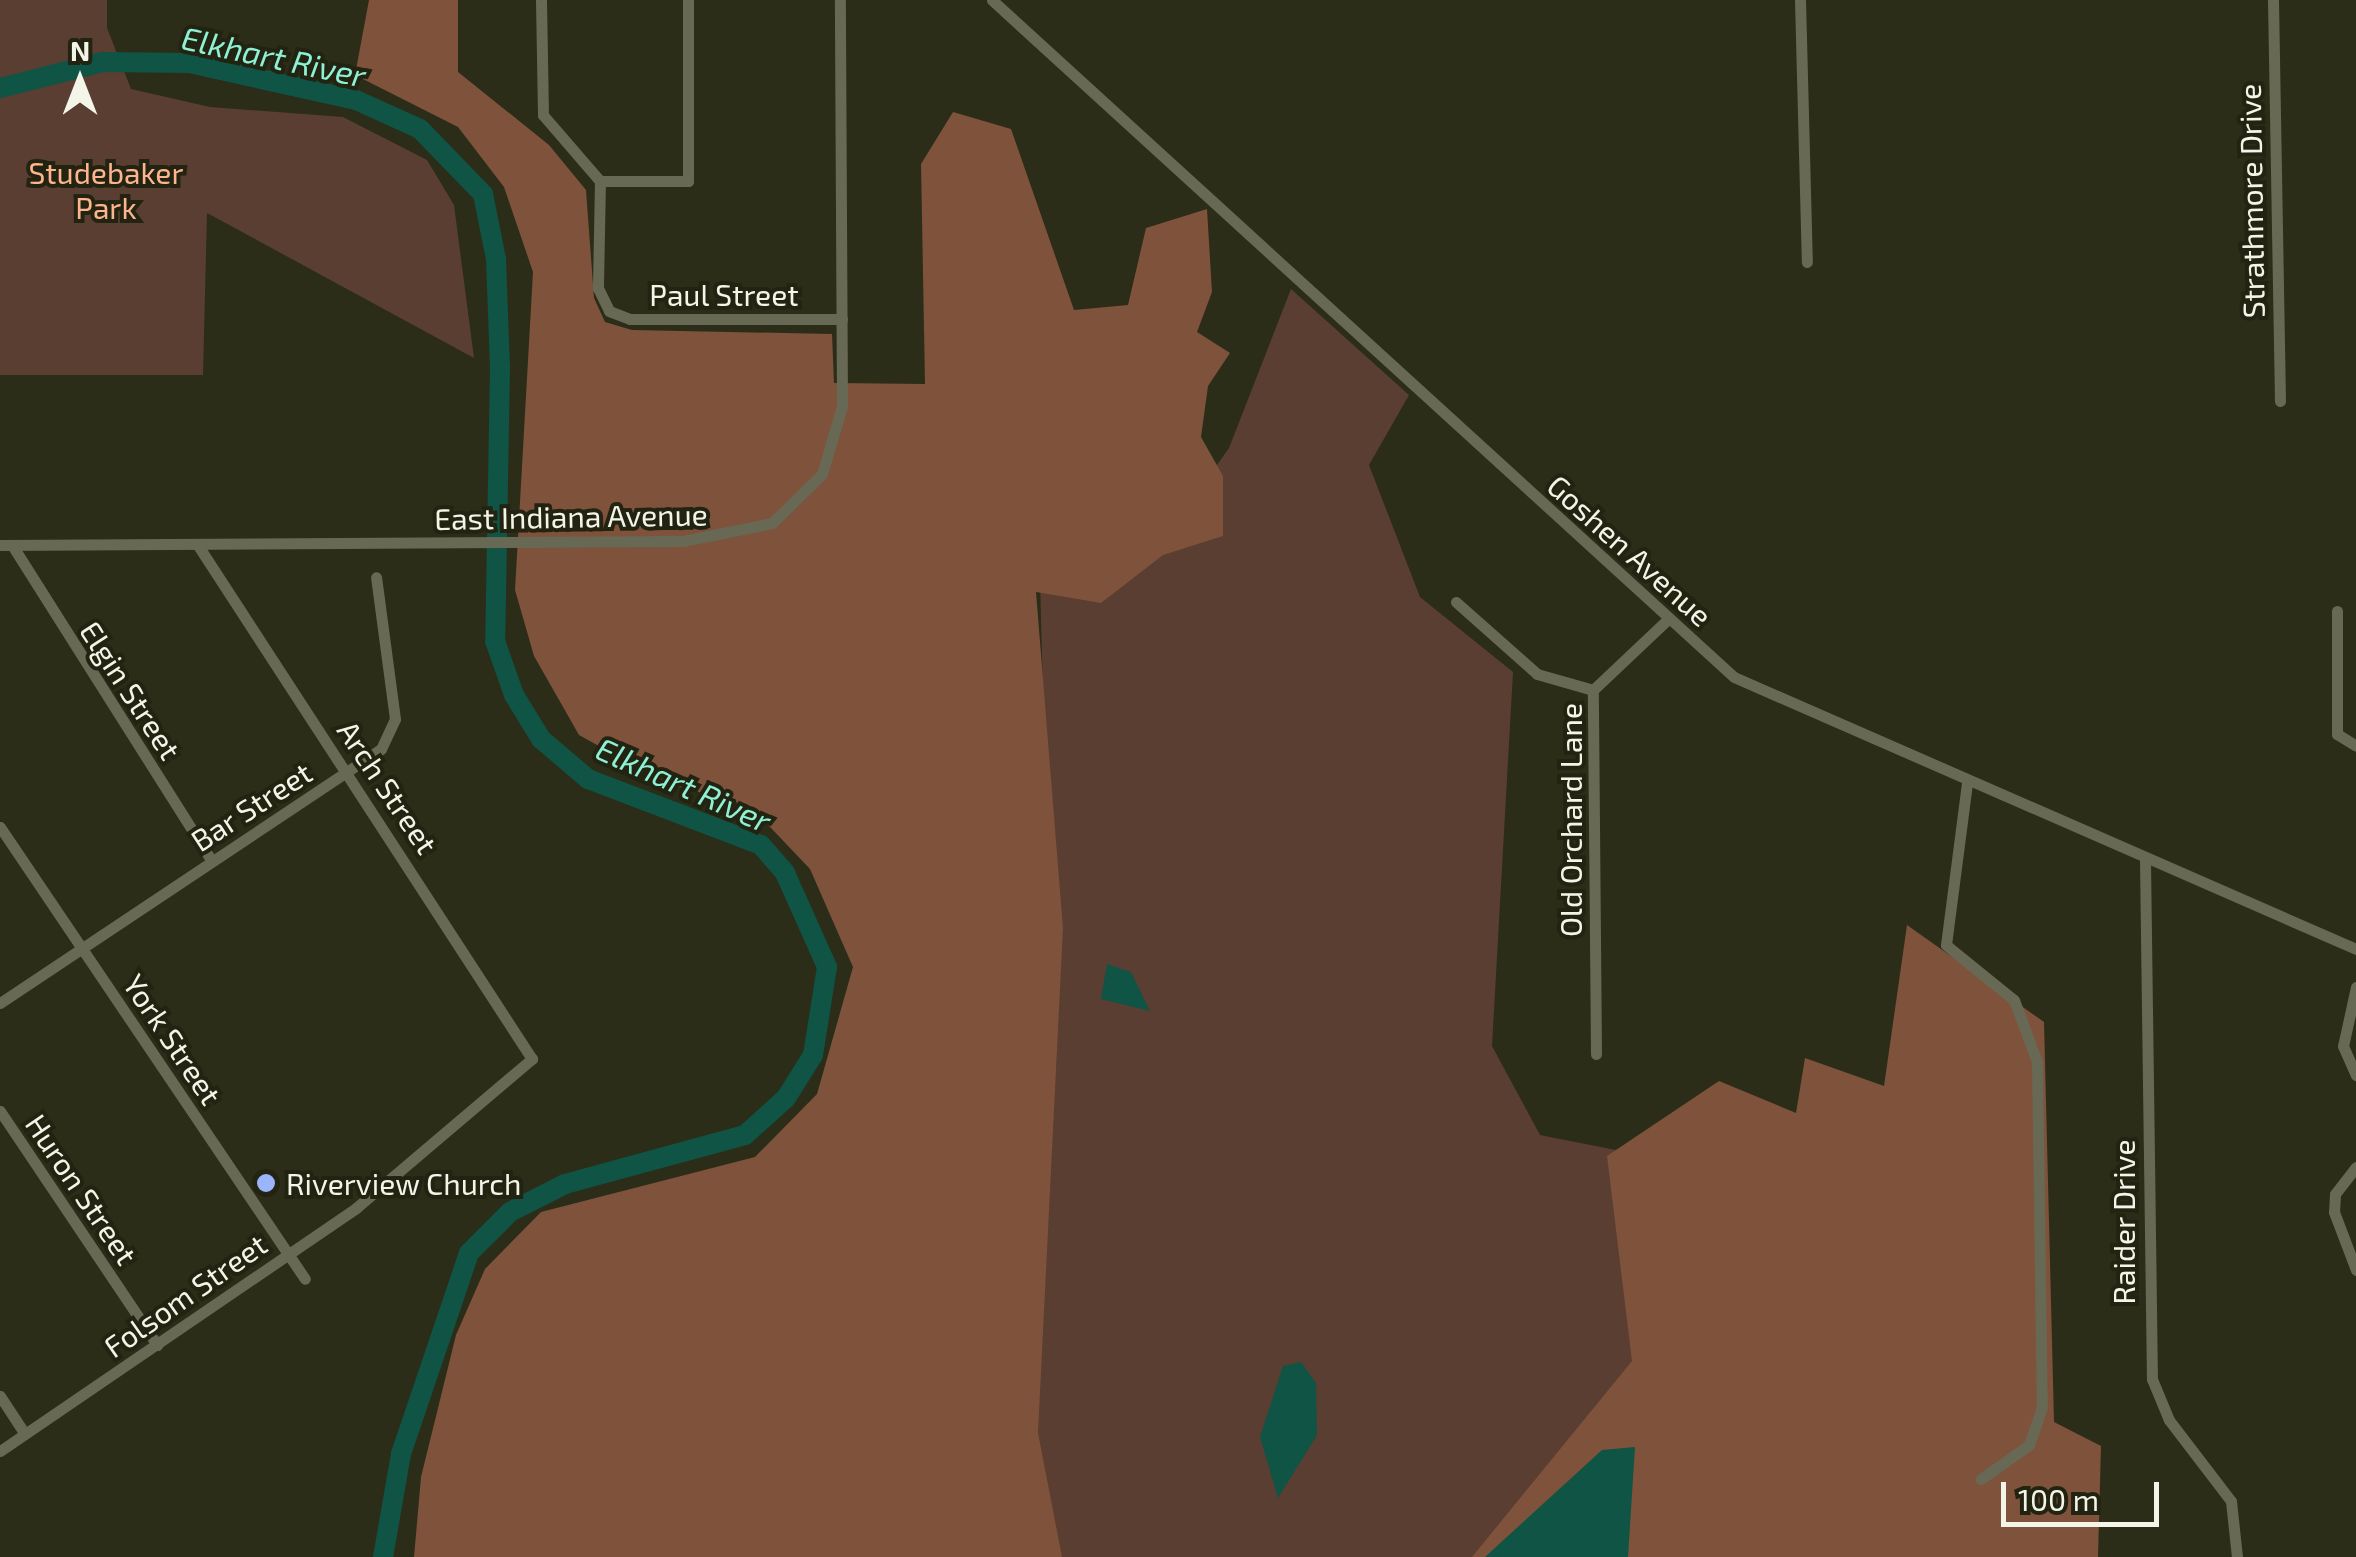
<!DOCTYPE html>
<style>
body{margin:0}
#map{position:relative;width:2356px;height:1557px;overflow:hidden;background:#2b2d19;font-family:"Exo 2",sans-serif}
div>[style]{position:absolute}
[style*='--x']{left:calc(var(--x)*1px);top:calc(var(--y)*1px);width:calc(var(--w)*1px);rotate:calc(var(--a)*1deg)}
.green>*{inset:0;background:#593e31}
.forest>*{inset:0;background:#7f523b}
.water>*{inset:0;background:#0f5445}
.river>*{height:20px;margin:-10px;padding:0 10px;transform-origin:10px;border-radius:10px;background:#0f5445}
.minor>*{height:11px;margin:-5.5px;padding:0 5.5px;transform-origin:5.5px;border-radius:5.5px;background:#686954}
.dots>*{width:28px;height:28px;translate:-50% -50%;box-sizing:border-box;border:5px solid #222310;border-radius:50%}
span{translate:-50% -50%;white-space:nowrap;text-align:center;line-height:1.15;-webkit-text-stroke:8px #222310;paint-order:stroke}
.park-label{font-size:30px;color:#feb48e}
.street-label{font-size:30px;color:#f4f5e9}
.poi-label{font-size:30px;color:#f4f5e9}
.left{translate:0 -50%;text-align:left}
.water-label{font-size:32px;color:#8ef0d5;font-style:italic}
.north{position:absolute;left:30px;top:30px;width:100px;height:100px;-webkit-text-stroke:8px #222310;paint-order:stroke;rotate:0deg;font-size:28px;font-weight:700;line-height:40px;text-align:center;color:#f4f5e9}
.north::after{content:'';display:block;margin:auto;width:35px;height:45px;background:#f4f5e9;clip-path:polygon(50% 0,100% 100%,50% 72%,0 100%)}
.scale{position:absolute;left:2001px;top:1482px;width:158px;height:45px;box-sizing:border-box;border:5px solid #f4f5e9;border-top:0;padding-left:12px;font-size:30px;line-height:35px;white-space:nowrap;color:#f4f5e9;-webkit-text-stroke:8px #222310;paint-order:stroke}
</style>
<div id="map">
<div class="green">
<div style="clip-path:polygon(0 0,107px 0,107px 28px,131px 89px,210px 107px,343px 117px,427px 160px,454px 205px,474px 358px,207px 213px,203px 375px,0 375px)"></div>
<div style="clip-path:polygon(1291px 289px,1409px 395px,1369px 465px,1420px 597px,1513px 672px,1492px 1046px,1540px 1135px,1631px 1153px,1680px 1391px,1578px 1557px,1059px 1557px,1025px 1423px,1048px 889px,1040px 580px,1166px 537px,1229px 448px)"></div>
</div>
<div class="forest">
<div style="clip-path:polygon(369px 0,458px 0,458px 72px,549px 145px,586px 190px,594px 298px,605px 322px,632px 330px,832px 334px,834px 383px,925px 384px,921px 164px,953px 112px,1011px 129px,1074px 310px,1128px 305px,1146px 228px,1207px 209px,1212px 292px,1197px 332px,1230px 353px,1208px 386px,1201px 437px,1223px 476px,1223px 536px,1163px 555px,1101px 603px,1036px 592px,1063px 928px,1038px 1433px,1062px 1557px,414px 1557px,421px 1477px,456px 1335px,485px 1269px,541px 1212px,755px 1157px,817px 1094px,853px 967px,810px 869px,750px 806px,666px 783px,579px 735px,534px 656px,515px 590px,533px 272px,504px 187px,458px 127px,355px 75px)"></div>
<div style="clip-path:polygon(1907px 925px,2044px 1022px,2054px 1422px,2101px 1446px,2098px 1557px,1472px 1557px,1632px 1361px,1607px 1156px,1719px 1081px,1796px 1113px,1805px 1058px,1884px 1086px)"></div>
</div>
<div class="water">
<div style="clip-path:polygon(1107px 964px,1131px 972px,1150px 1011px,1101px 999px)"></div>
<div style="clip-path:polygon(1301px 1362px,1316px 1383px,1317px 1435px,1278px 1498px,1260px 1437px,1283px 1366px)"></div>
<div style="clip-path:polygon(1635px 1447px,1628px 1557px,1485px 1557px,1602px 1450px)"></div>
</div>
<div class="river">
<div style="--x:0;--y:88;--w:106;--a:-14.2"></div>
<div style="--x:103;--y:62;--w:86;--a:0.7"></div>
<div style="--x:189;--y:63;--w:171;--a:12.5"></div>
<div style="--x:356;--y:100;--w:70;--a:24.4"></div>
<div style="--x:420;--y:129;--w:91;--a:45.9"></div>
<div style="--x:483;--y:194;--w:66;--a:78.7"></div>
<div style="--x:496;--y:259;--w:108;--a:87.9"></div>
<div style="--x:500;--y:367;--w:274;--a:91"></div>
<div style="--x:495;--y:641;--w:57;--a:70.6"></div>
<div style="--x:514;--y:695;--w:52;--a:58.5"></div>
<div style="--x:541;--y:739;--w:62;--a:40.4"></div>
<div style="--x:588;--y:779;--w:185;--a:20.9"></div>
<div style="--x:761;--y:845;--w:37;--a:49"></div>
<div style="--x:785;--y:873;--w:103;--a:65.9"></div>
<div style="--x:827;--y:967;--w:89;--a:99"></div>
<div style="--x:813;--y:1055;--w:51;--a:122.1"></div>
<div style="--x:786;--y:1098;--w:55;--a:137.9"></div>
<div style="--x:745;--y:1135;--w:187;--a:164.8"></div>
<div style="--x:565;--y:1184;--w:62;--a:153"></div>
<div style="--x:510;--y:1212;--w:58;--a:135"></div>
<div style="--x:469;--y:1253;--w:212;--a:108.7"></div>
<div style="--x:401;--y:1454;--w:105;--a:99.9"></div>
</div>
<div class="minor">
<div style="--x:541;--y:0;--w:115;--a:89"></div>
<div style="--x:543;--y:115;--w:87;--a:49.2"></div>
<div style="--x:600;--y:181;--w:107;--a:91.1"></div>
<div style="--x:598;--y:288;--w:25;--a:64"></div>
<div style="--x:609;--y:311;--w:22;--a:21"></div>
<div style="--x:630;--y:319;--w:212;--a:0"></div>
<div style="--x:992;--y:0;--w:1004;--a:42.38"></div>
<div style="--x:1734;--y:677;--w:679;--a:23.62"></div>
<div style="--x:1800;--y:0;--w:262;--a:88.5"></div>
<div style="--x:2273;--y:0;--w:401;--a:89"></div>
<div style="--x:600;--y:181;--w:88;--a:0"></div>
<div style="--x:688;--y:181;--w:181;--a:-90"></div>
<div style="--x:0;--y:545;--w:683;--a:-0.34"></div>
<div style="--x:683;--y:541;--w:91;--a:-11.4"></div>
<div style="--x:772;--y:523;--w:70;--a:-44.4"></div>
<div style="--x:822;--y:474;--w:71;--a:-73.6"></div>
<div style="--x:842;--y:406;--w:406;--a:-90.3"></div>
<div style="--x:12;--y:545;--w:374;--a:57.7"></div>
<div style="--x:1456;--y:602;--w:108;--a:41.6"></div>
<div style="--x:1537;--y:674;--w:58;--a:15.9"></div>
<div style="--x:2337;--y:611;--w:123;--a:90"></div>
<div style="--x:2337;--y:734;--w:22;--a:32"></div>
<div style="--x:1967;--y:783;--w:163;--a:97.4"></div>
<div style="--x:1946;--y:945;--w:87;--a:39"></div>
<div style="--x:2014;--y:1000;--w:66;--a:69.6"></div>
<div style="--x:2037;--y:1062;--w:345;--a:89.2"></div>
<div style="--x:2042;--y:1407;--w:40;--a:108.9"></div>
<div style="--x:2029;--y:1445;--w:59;--a:144.7"></div>
<div style="--x:0;--y:827;--w:545;--a:55.99"></div>
<div style="--x:2145;--y:861;--w:518;--a:89.23"></div>
<div style="--x:2152;--y:1379;--w:44;--a:67.5"></div>
<div style="--x:2169;--y:1420;--w:102;--a:52.6"></div>
<div style="--x:2231;--y:1501;--w:56;--a:83.9"></div>
<div style="--x:2356;--y:987;--w:60;--a:102.4"></div>
<div style="--x:2343;--y:1046;--w:32;--a:66"></div>
<div style="--x:0;--y:1003;--w:458;--a:-33.7"></div>
<div style="--x:381;--y:749;--w:33;--a:-65"></div>
<div style="--x:395;--y:719;--w:143;--a:-97.6"></div>
<div style="--x:1596;--y:1054;--w:364;--a:-90.5"></div>
<div style="--x:1593;--y:690;--w:103;--a:-43.4"></div>
<div style="--x:0;--y:1111;--w:282;--a:56.1"></div>
<div style="--x:2356;--y:1167;--w:34;--a:128"></div>
<div style="--x:2335;--y:1194;--w:18;--a:93"></div>
<div style="--x:2334;--y:1212;--w:62;--a:69.2"></div>
<div style="--x:0;--y:1396;--w:45;--a:56.7"></div>
<div style="--x:0;--y:1451;--w:431;--a:-34.3"></div>
<div style="--x:356;--y:1208;--w:231;--a:-40.3"></div>
<div style="--x:532;--y:1059;--w:614;--a:-123.04"></div>
</div>
<div class="dots">
<div style="left:266px;top:1183px;background:#9bb5fd"></div>
</div>
<div class="park-label">
<span style="left:106px;top:189px">Studebaker<br>Park</span>
</div>
<div class="street-label">
<span style="left:2251px;top:201px;rotate:-91deg">Strathmore Drive</span>
<span style="left:724px;top:294px">Paul Street</span>
<span style="left:571px;top:516px;rotate:-1deg">East Indiana Avenue</span>
<span style="left:1630px;top:550px;rotate:42deg">Goshen Avenue</span>
<span style="left:131px;top:690px;rotate:57deg">Elgin Street</span>
<span style="left:388px;top:787px;rotate:56deg">Arch Street</span>
<span style="left:251px;top:806px;rotate:-33deg">Bar Street</span>
<span style="left:1570px;top:820px;rotate:-90deg">Old Orchard Lane</span>
<span style="left:173px;top:1039px;rotate:56deg">York Street</span>
<span style="left:82px;top:1189px;rotate:56deg">Huron Street</span>
<span style="left:2123px;top:1222px;rotate:-90deg">Raider Drive</span>
<span style="left:185px;top:1295px;rotate:-35deg">Folsom Street</span>
</div>
<div class="poi-label">
<span class="left" style="left:286px;top:1183px">Riverview Church</span>
</div>
<div class="water-label">
<span style="left:274px;top:56px;rotate:12deg">Elkhart River</span>
<span style="left:684px;top:784px;rotate:24deg">Elkhart River</span>
</div>
<div class="north">N</div>
<div class="scale">100 m</div>
</div>
